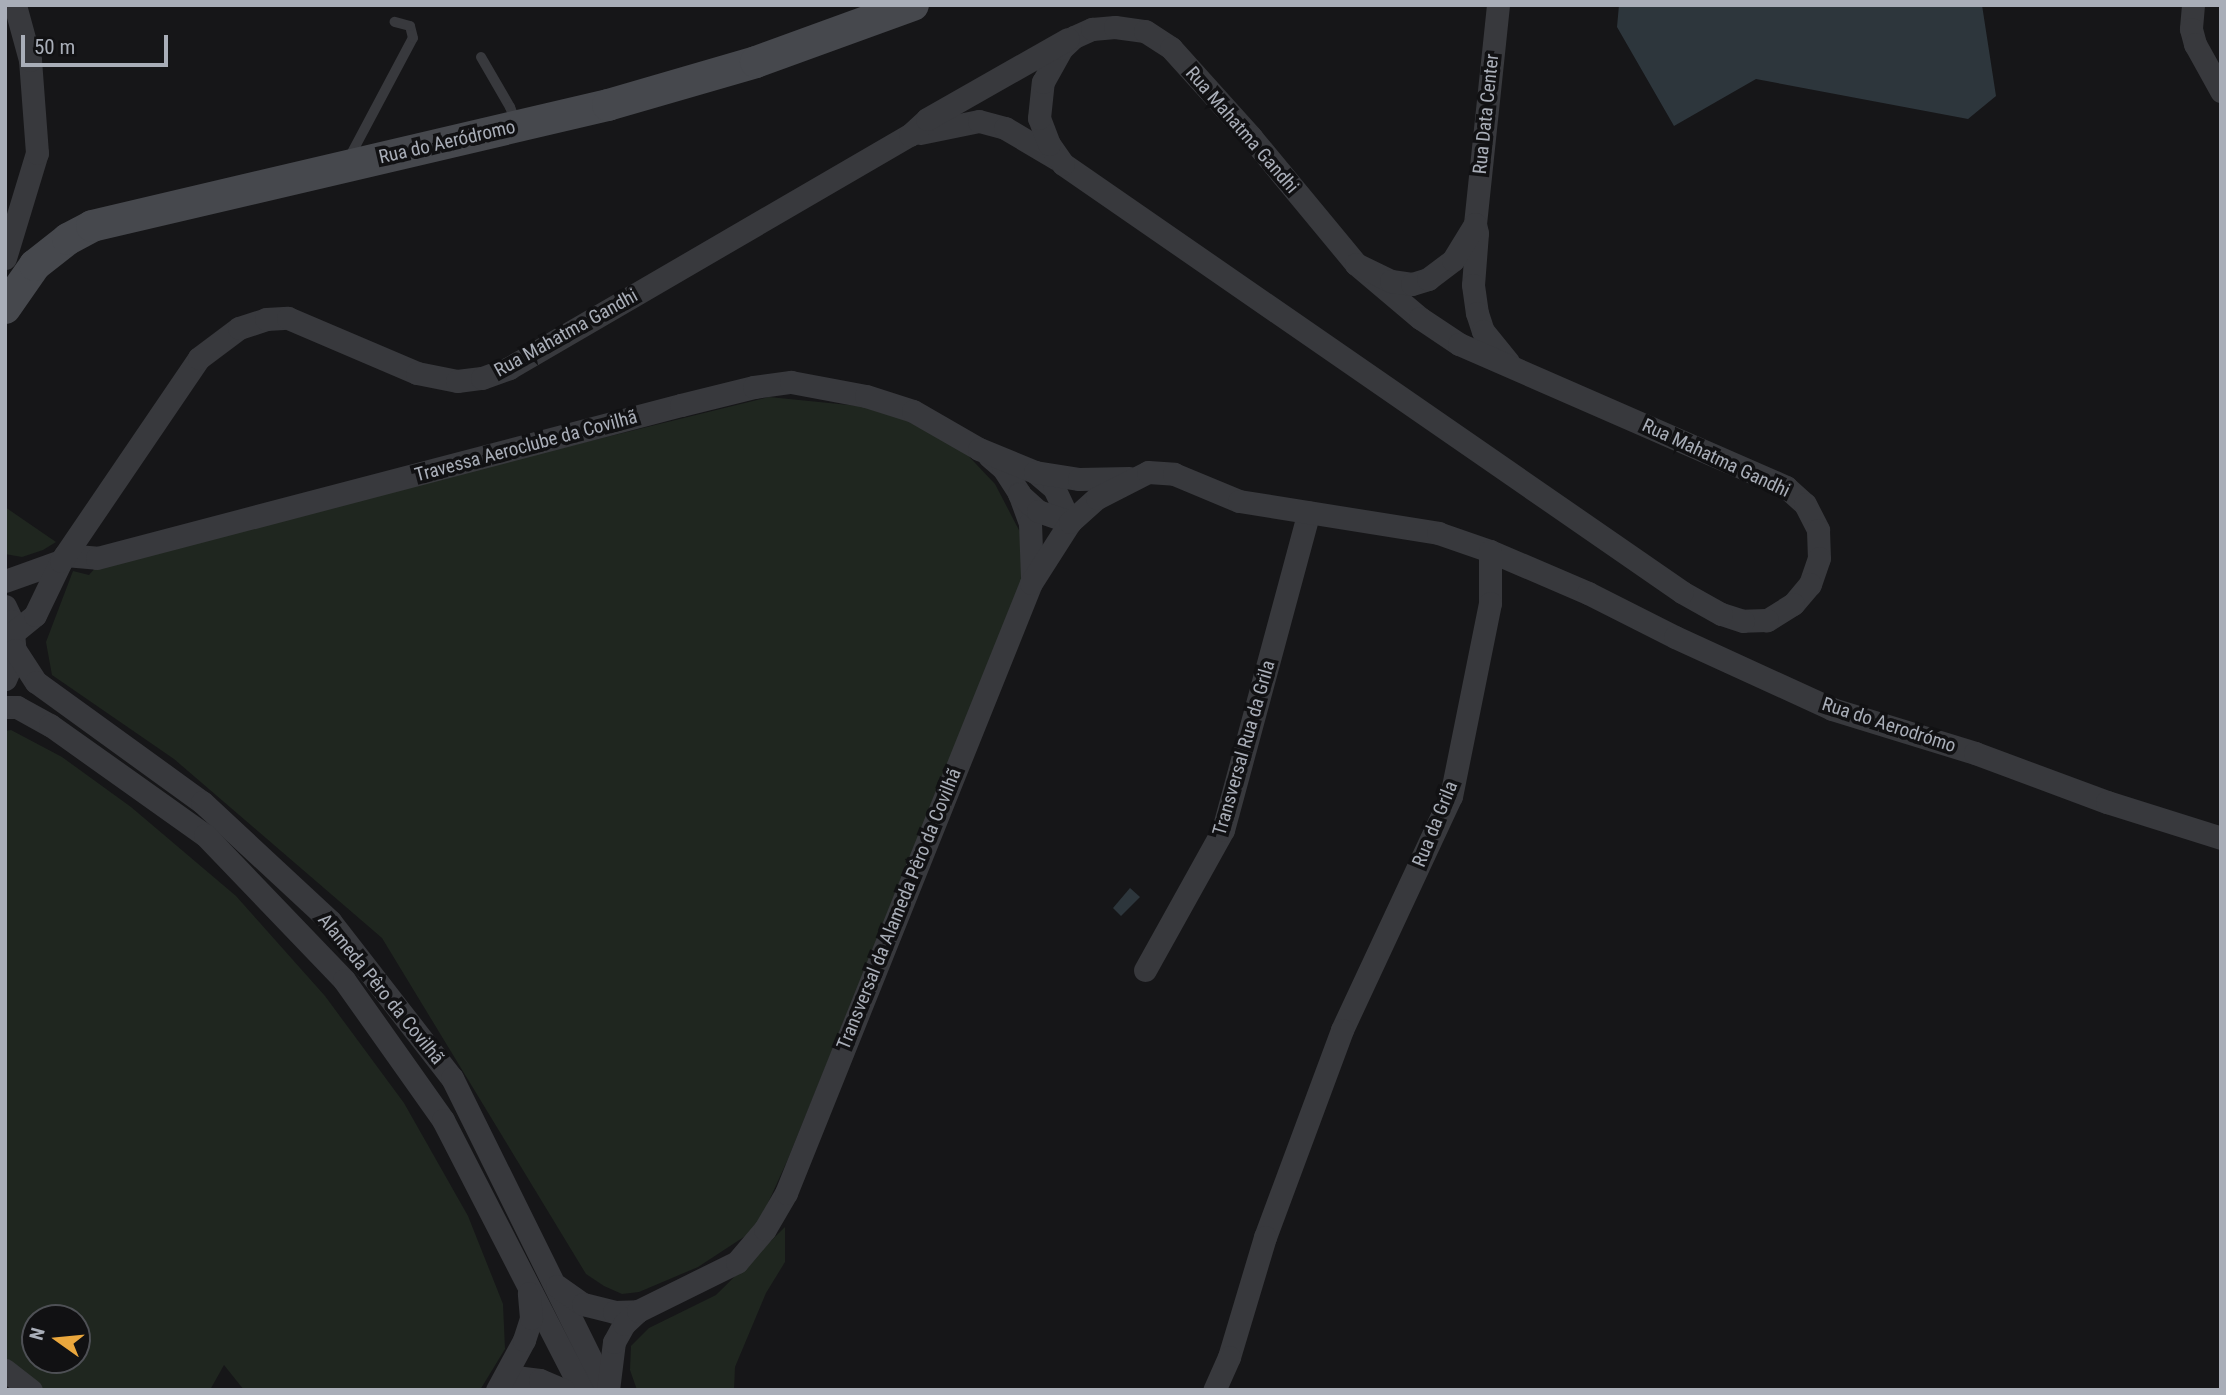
<!DOCTYPE html>
<meta charset="utf-8">
<style>
body{margin:0}
#map{position:relative;width:2226px;height:1395px;overflow:hidden;background:#161618;font-family:"Roboto Condensed",sans-serif}
div>[style]{position:absolute}
[style*='--x']{left:calc(var(--x)*1px);top:calc(var(--y)*1px);width:calc(var(--w)*1px);rotate:calc(var(--a)*1deg)}
.green>*{inset:0;background:#1f261f}
.water>*{inset:0;background:#2d363c}
.lane>*{height:10px;margin:-5px;padding:0 5px;transform-origin:5px;border-radius:5px;background:#38393d}
.street>*{height:23px;margin:-11.5px;padding:0 11.5px;transform-origin:11.5px;border-radius:11.5px;background:#38393d}
.secondary>*{height:32px;margin:-16px;padding:0 16px;transform-origin:16px;border-radius:16px;background:#46484d}
span{translate:-50% -50%;white-space:nowrap;text-align:center;line-height:1.15;-webkit-text-stroke:7px #111113;paint-order:stroke}
.street-label{font-size:19px;color:#a9aeb8}
.frame{position:absolute;inset:0;border:7px solid #a9aeb8;pointer-events:none}
.north{position:absolute;left:21px;top:1304px;width:70px;height:70px;box-sizing:border-box;background:#111113;border:2px solid #4e5055;border-radius:50%;rotate:285deg;font-size:19px;font-weight:700;line-height:28px;text-align:center;color:#a9aeb8}
.north::after{content:'';display:block;margin:auto;width:24px;height:32px;background:#eaa73d;clip-path:polygon(50% 0,100% 100%,50% 72%,0 100%)}
.scale{position:absolute;left:21px;top:35px;width:147px;height:32px;box-sizing:border-box;border:4px solid #a9aeb8;border-top:0;padding-left:9px;font-size:21px;line-height:24px;white-space:nowrap;color:#a9aeb8;-webkit-text-stroke:5px #111113;paint-order:stroke}
</style>
<div id="map">
<div class="green">
<div style="clip-path:polygon(769px 397px,879px 408px,958px 445px,995px 484px,1020px 532px,1029px 564px,788px 1159px,756px 1229px,698px 1267px,639px 1292px,622px 1294px,604px 1286px,586px 1274px,382px 938px,174px 759px,52px 675px,46px 642px,73px 571px,89px 575px,109px 552px,485px 467px)"></div>
<div style="clip-path:polygon(5px 507px,56px 542px,43px 550px,22px 557px,5px 554px)"></div>
<div style="clip-path:polygon(evenodd,11px 730px,62px 757px,131px 807px,236px 896px,325px 996px,404px 1103px,468px 1216px,503px 1304px,505px 1349px,480px 1390px,244px 1390px,224px 1365px,210px 1390px,44px 1390px,5px 1362px,5px 731px,11px 730px,35px 1318px,77px 1318px,77px 1360px,35px 1360px,35px 1318px)"></div>
<div style="clip-path:polygon(785px 1227px,785px 1262px,766px 1293px,735px 1367px,734px 1390px,637px 1390px,630px 1370px,631px 1346px,649px 1328px,716px 1295px)"></div>
</div>
<div class="water">
<div style="clip-path:polygon(1619px 5px,1982px 5px,1996px 96px,1968px 119px,1756px 79px,1674px 126px,1617px 27px)"></div>
<div style="clip-path:polygon(1130px 888px,1140px 897px,1121px 916px,1113px 908px)"></div>
</div>
<div class="lane">
<div style="--x:481;--y:57;--w:58;--a:59.9"></div>
<div style="--x:510;--y:107;--w:17;--a:69"></div>
<div style="--x:348;--y:160;--w:138;--a:-62"></div>
<div style="--x:413;--y:38;--w:12;--a:-104"></div>
<div style="--x:410;--y:26;--w:16;--a:-165"></div>
</div>
<div class="street">
<div style="--x:1498;--y:5;--w:220;--a:96"></div>
<div style="--x:1475;--y:224;--w:9;--a:77"></div>
<div style="--x:1477;--y:233;--w:52;--a:94.4"></div>
<div style="--x:1473;--y:285;--w:28;--a:82"></div>
<div style="--x:1477;--y:313;--w:19;--a:72"></div>
<div style="--x:1483;--y:331;--w:40;--a:51"></div>
<div style="--x:2193;--y:5;--w:24;--a:95"></div>
<div style="--x:2191;--y:29;--w:16;--a:75"></div>
<div style="--x:2195;--y:44;--w:54;--a:61"></div>
<div style="--x:920;--y:133;--w:60;--a:-11.5"></div>
<div style="--x:979;--y:121;--w:27;--a:15"></div>
<div style="--x:1005;--y:128;--w:61;--a:30.8"></div>
<div style="--x:5;--y:258;--w:110;--a:-73.1"></div>
<div style="--x:37;--y:153;--w:93;--a:-94.3"></div>
<div style="--x:30;--y:60;--w:57;--a:-105.3"></div>
<div style="--x:1356;--y:264;--w:84;--a:40.2"></div>
<div style="--x:1420;--y:318;--w:47;--a:33.7"></div>
<div style="--x:1459;--y:344;--w:357;--a:23.6"></div>
<div style="--x:1786;--y:487;--w:25;--a:42"></div>
<div style="--x:1805;--y:504;--w:29;--a:63"></div>
<div style="--x:1818;--y:530;--w:28;--a:88"></div>
<div style="--x:1819;--y:558;--w:28;--a:109"></div>
<div style="--x:1810;--y:584;--w:26;--a:130"></div>
<div style="--x:1793;--y:604;--w:31;--a:148"></div>
<div style="--x:1767;--y:620;--w:24;--a:178"></div>
<div style="--x:1743;--y:621;--w:23;--a:-162"></div>
<div style="--x:1721;--y:614;--w:45;--a:-150.6"></div>
<div style="--x:1682;--y:592;--w:753;--a:-145.34"></div>
<div style="--x:1063;--y:164;--w:24;--a:-125"></div>
<div style="--x:1049;--y:144;--w:28;--a:-111"></div>
<div style="--x:1039;--y:118;--w:36;--a:-84"></div>
<div style="--x:1043;--y:82;--w:39;--a:-61"></div>
<div style="--x:1062;--y:48;--w:16;--a:-43"></div>
<div style="--x:1074;--y:37;--w:20;--a:-24"></div>
<div style="--x:1092;--y:29;--w:23;--a:-5"></div>
<div style="--x:1115;--y:27;--w:30;--a:8"></div>
<div style="--x:1145;--y:31;--w:31;--a:33"></div>
<div style="--x:1171;--y:48;--w:120;--a:48"></div>
<div style="--x:1251;--y:137;--w:165;--a:50.4"></div>
<div style="--x:1356;--y:264;--w:39;--a:26"></div>
<div style="--x:1391;--y:281;--w:21;--a:8"></div>
<div style="--x:1412;--y:284;--w:17;--a:-17"></div>
<div style="--x:1428;--y:279;--w:31;--a:-37"></div>
<div style="--x:1453;--y:260;--w:42;--a:-58.6"></div>
<div style="--x:989;--y:456;--w:18;--a:41"></div>
<div style="--x:1003;--y:468;--w:30;--a:57"></div>
<div style="--x:1019;--y:493;--w:32;--a:70"></div>
<div style="--x:1030;--y:523;--w:54;--a:87.9"></div>
<div style="--x:1035;--y:472;--w:25;--a:40"></div>
<div style="--x:1054;--y:488;--w:38;--a:65"></div>
<div style="--x:1019;--y:494;--w:25;--a:42"></div>
<div style="--x:1038;--y:511;--w:34;--a:19"></div>
<div style="--x:1490;--y:551;--w:107;--a:23.2"></div>
<div style="--x:1588;--y:593;--w:97;--a:26.8"></div>
<div style="--x:1675;--y:637;--w:173;--a:24.6"></div>
<div style="--x:1832;--y:709;--w:150;--a:17.1"></div>
<div style="--x:1975;--y:753;--w:141;--a:20.4"></div>
<div style="--x:2107;--y:802;--w:120;--a:17.5"></div>
<div style="--x:65;--y:555;--w:32;--a:5"></div>
<div style="--x:97;--y:558;--w:604;--a:-14.68"></div>
<div style="--x:681;--y:405;--w:75;--a:-13.9"></div>
<div style="--x:754;--y:387;--w:37;--a:-8"></div>
<div style="--x:791;--y:382;--w:76;--a:10.6"></div>
<div style="--x:866;--y:396;--w:49;--a:17.7"></div>
<div style="--x:913;--y:411;--w:76;--a:29.9"></div>
<div style="--x:979;--y:449;--w:61;--a:22.3"></div>
<div style="--x:1035;--y:472;--w:45;--a:9"></div>
<div style="--x:1079;--y:479;--w:50;--a:-1.1"></div>
<div style="--x:5;--y:581;--w:59;--a:-19.7"></div>
<div style="--x:5;--y:606;--w:17;--a:65"></div>
<div style="--x:12;--y:621;--w:35;--a:85"></div>
<div style="--x:15;--y:656;--w:25;--a:113"></div>
<div style="--x:13;--y:633;--w:28;--a:-39"></div>
<div style="--x:35;--y:615;--w:60;--a:-64.3"></div>
<div style="--x:61;--y:561;--w:245;--a:-55.8"></div>
<div style="--x:199;--y:358;--w:50;--a:-36.9"></div>
<div style="--x:239;--y:328;--w:28;--a:-18"></div>
<div style="--x:266;--y:319;--w:22;--a:-3"></div>
<div style="--x:288;--y:318;--w:140;--a:23.1"></div>
<div style="--x:417;--y:373;--w:41;--a:11.3"></div>
<div style="--x:457;--y:381;--w:25;--a:-7"></div>
<div style="--x:482;--y:378;--w:29;--a:-20"></div>
<div style="--x:509;--y:368;--w:464;--a:-30.2"></div>
<div style="--x:910;--y:135;--w:23;--a:-43"></div>
<div style="--x:927;--y:119;--w:162;--a:-29.6"></div>
<div style="--x:15;--y:650;--w:38;--a:57"></div>
<div style="--x:36;--y:682;--w:205;--a:35.9"></div>
<div style="--x:202;--y:802;--w:175;--a:42.9"></div>
<div style="--x:330;--y:921;--w:199;--a:52.2"></div>
<div style="--x:452;--y:1078;--w:348;--a:63.7"></div>
<div style="--x:5;--y:707;--w:12;--a:0"></div>
<div style="--x:17;--y:707;--w:38;--a:29"></div>
<div style="--x:50;--y:725;--w:190;--a:35.4"></div>
<div style="--x:205;--y:835;--w:201;--a:46.2"></div>
<div style="--x:344;--y:980;--w:171;--a:54.7"></div>
<div style="--x:443;--y:1120;--w:304;--a:62.8"></div>
<div style="--x:1145;--y:970;--w:160;--a:-60.9"></div>
<div style="--x:1223;--y:830;--w:329;--a:-74.9"></div>
<div style="--x:557;--y:1286;--w:32;--a:35"></div>
<div style="--x:583;--y:1304;--w:32;--a:14"></div>
<div style="--x:614;--y:1312;--w:24;--a:-2"></div>
<div style="--x:5;--y:1370;--w:33;--a:38"></div>
<div style="--x:507;--y:1376;--w:33;--a:7"></div>
<div style="--x:540;--y:1380;--w:25;--a:23"></div>
<div style="--x:497;--y:1390;--w:57;--a:-61.6"></div>
<div style="--x:524;--y:1340;--w:23;--a:-72"></div>
<div style="--x:531;--y:1318;--w:25;--a:-95"></div>
<div style="--x:608;--y:1390;--w:48;--a:-82.9"></div>
<div style="--x:614;--y:1342;--w:21;--a:-61"></div>
<div style="--x:624;--y:1324;--w:19;--a:-43"></div>
<div style="--x:638;--y:1311;--w:110;--a:-26.3"></div>
<div style="--x:737;--y:1262;--w:43;--a:-49.7"></div>
<div style="--x:765;--y:1229;--w:42;--a:-59.7"></div>
<div style="--x:786;--y:1193;--w:657;--a:-68.12"></div>
<div style="--x:1031;--y:583;--w:72;--a:-57.4"></div>
<div style="--x:1070;--y:522;--w:36;--a:-42"></div>
<div style="--x:1097;--y:498;--w:57;--a:-27"></div>
<div style="--x:1148;--y:472;--w:26;--a:4"></div>
<div style="--x:1174;--y:474;--w:70;--a:22.6"></div>
<div style="--x:1239;--y:501;--w:202;--a:9.1"></div>
<div style="--x:1438;--y:533;--w:55;--a:19.1"></div>
<div style="--x:1490;--y:551;--w:52;--a:90"></div>
<div style="--x:1490;--y:603;--w:197;--a:101.4"></div>
<div style="--x:1451;--y:796;--w:258;--a:115"></div>
<div style="--x:1342;--y:1030;--w:221;--a:110.4"></div>
<div style="--x:1265;--y:1237;--w:125;--a:106.7"></div>
<div style="--x:1229;--y:1357;--w:36;--a:114"></div>
</div>
<div class="secondary">
<div style="--x:5;--y:308;--w:52;--a:-55.1"></div>
<div style="--x:35;--y:265;--w:42;--a:-38.2"></div>
<div style="--x:68;--y:239;--w:27;--a:-28"></div>
<div style="--x:92;--y:226;--w:530;--a:-13.2"></div>
<div style="--x:608;--y:105;--w:154;--a:-16.2"></div>
<div style="--x:756;--y:62;--w:167;--a:-20"></div>
</div>
<div class="street-label">
<span style="left:1486px;top:114px;rotate:-84deg">Rua Data Center</span>
<span style="left:1242px;top:130px;rotate:49deg">Rua Mahatma Gandhi</span>
<span style="left:447px;top:142px;rotate:-13deg">Rua do Aeródromo</span>
<span style="left:566px;top:333px;rotate:-29deg">Rua Mahatma Gandhi</span>
<span style="left:526px;top:446px;rotate:-15deg">Travessa Aeroclube da Covilhã</span>
<span style="left:1716px;top:458px;rotate:25deg">Rua Mahatma Gandhi</span>
<span style="left:1889px;top:725px;rotate:18deg">Rua do Aerodrómo</span>
<span style="left:1244px;top:748px;rotate:-74deg">Transversal Rua da Grila</span>
<span style="left:1435px;top:824px;rotate:-68deg">Rua da Grila</span>
<span style="left:899px;top:909px;rotate:-68deg">Transversal da Alameda Pêro da Covilhã</span>
<span style="left:381px;top:989px;rotate:51deg">Alameda Pêro da Covilhã</span>
</div>
<div class="frame"></div>
<div class="north">N</div>
<div class="scale">50 m</div>
</div>
